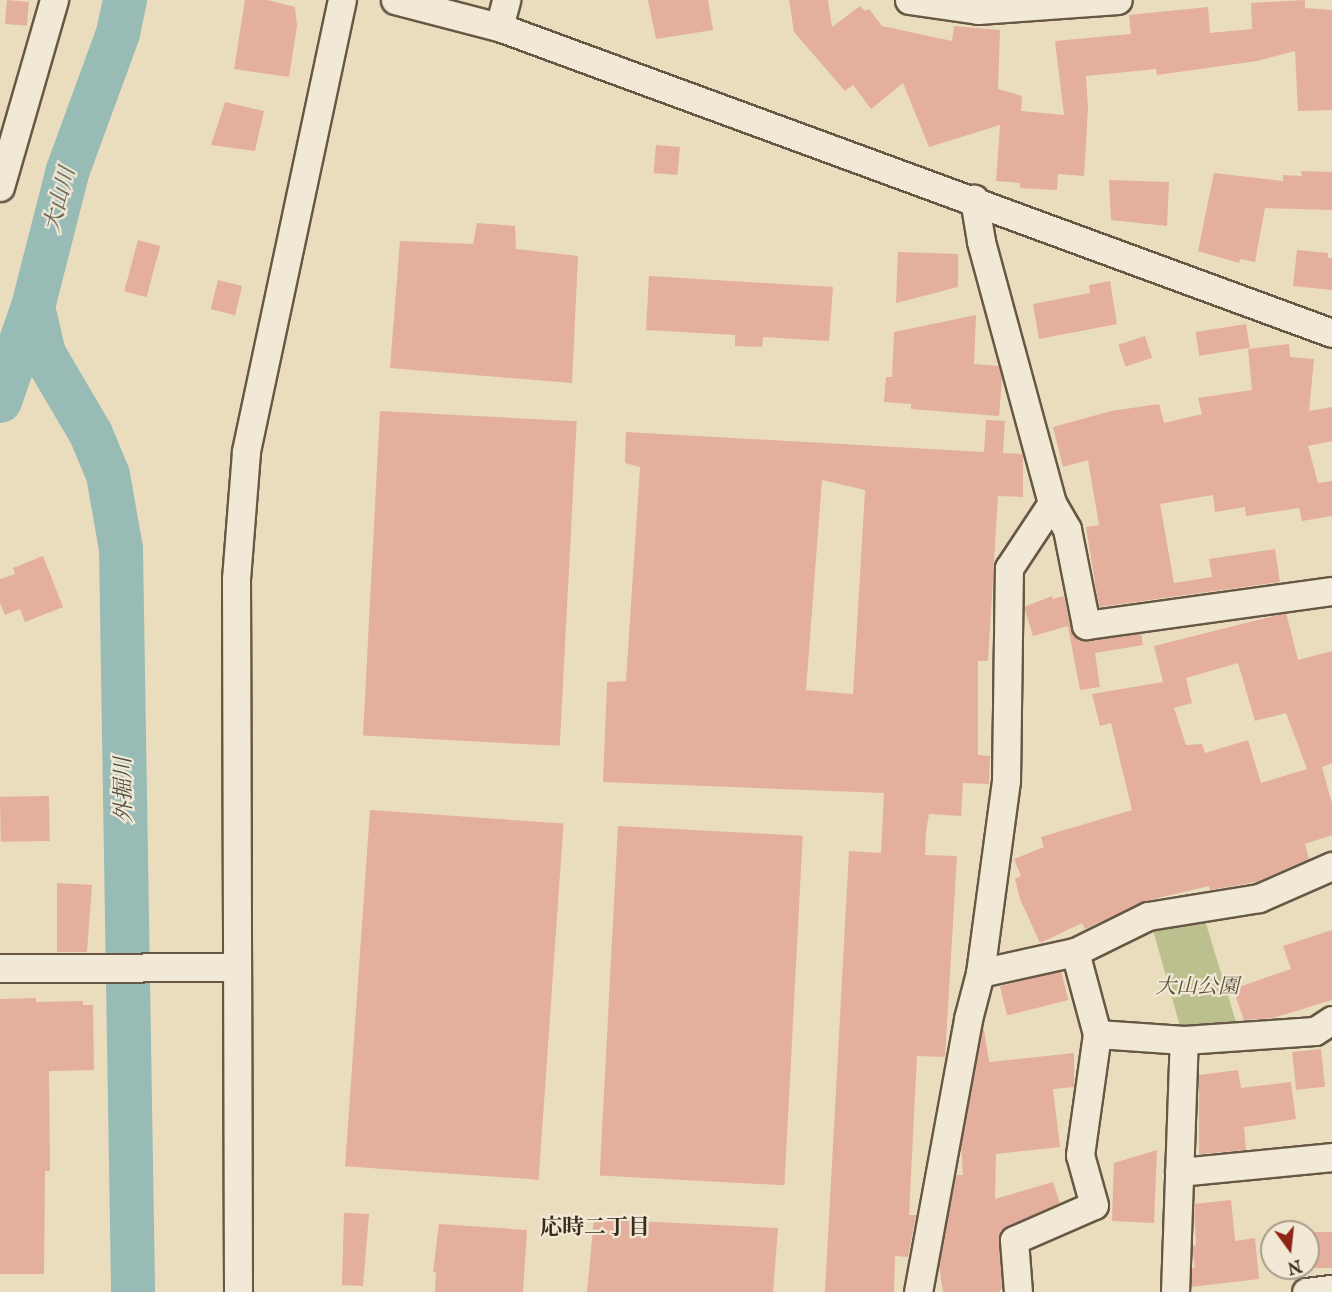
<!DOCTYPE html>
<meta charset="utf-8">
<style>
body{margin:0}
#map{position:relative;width:1332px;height:1292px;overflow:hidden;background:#eaddbe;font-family:"IM FELL English","Noto Serif JP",serif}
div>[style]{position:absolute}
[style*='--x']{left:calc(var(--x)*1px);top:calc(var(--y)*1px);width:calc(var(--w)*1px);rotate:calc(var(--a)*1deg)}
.green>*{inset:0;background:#bcbf8e}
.river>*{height:44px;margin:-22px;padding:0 22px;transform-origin:22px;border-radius:22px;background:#98bbb6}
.building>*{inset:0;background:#e4af9d;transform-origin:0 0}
.roads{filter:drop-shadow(2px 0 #675845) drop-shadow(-2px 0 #675845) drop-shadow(0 2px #675845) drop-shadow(0 -2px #675845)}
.minor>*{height:27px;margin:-13.5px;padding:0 13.5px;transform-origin:13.5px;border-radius:13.5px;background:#f1e9d5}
span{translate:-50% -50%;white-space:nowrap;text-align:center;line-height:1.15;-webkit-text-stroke:4.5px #f1e9d5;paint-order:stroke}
.park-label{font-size:21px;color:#5b5039;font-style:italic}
.water-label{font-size:22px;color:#524f43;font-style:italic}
.neighbourhood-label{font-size:22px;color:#3b2b1d;font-weight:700}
.north{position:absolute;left:1260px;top:1220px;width:60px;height:60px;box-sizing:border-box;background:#f1e9d5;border:2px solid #a89d8b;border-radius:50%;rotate:165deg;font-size:16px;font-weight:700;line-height:24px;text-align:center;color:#3b2b1d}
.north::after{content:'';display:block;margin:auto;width:21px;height:27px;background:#8f2418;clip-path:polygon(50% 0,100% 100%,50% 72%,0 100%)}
</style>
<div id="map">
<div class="green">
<div style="clip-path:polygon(1203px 914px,1237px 1025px,1180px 1026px,1151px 923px)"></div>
</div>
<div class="river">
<div style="--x:33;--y:307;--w:48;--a:76.8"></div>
<div style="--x:44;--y:354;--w:93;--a:59.6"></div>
<div style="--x:91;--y:434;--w:44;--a:67.5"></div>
<div style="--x:108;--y:475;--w:75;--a:80"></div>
<div style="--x:121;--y:549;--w:743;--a:89.07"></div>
<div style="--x:0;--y:401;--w:100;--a:-70.7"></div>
<div style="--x:33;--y:307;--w:141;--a:-75.7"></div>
<div style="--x:68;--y:170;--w:146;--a:-69.9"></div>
<div style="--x:118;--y:33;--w:34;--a:-78"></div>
</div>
<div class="building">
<div style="left:7px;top:0;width:22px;height:24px;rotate:5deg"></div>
<div style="clip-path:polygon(245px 0,267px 0,295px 7px,297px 26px,289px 77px,234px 69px)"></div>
<div style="clip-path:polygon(648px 0,708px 0,713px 30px,656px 39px)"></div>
<div style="clip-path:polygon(789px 0,828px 0,832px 27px,860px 6px,865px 11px,869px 9px,882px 26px,952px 41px,954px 26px,1000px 30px,998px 89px,1022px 96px,1021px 111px,1064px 115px,1055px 41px,1131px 34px,1129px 15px,1208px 7px,1210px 33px,1252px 29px,1251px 3px,1305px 0,1305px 8px,1332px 10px,1332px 110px,1298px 111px,1295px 51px,1257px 61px,1157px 75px,1156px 69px,1086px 76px,1088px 108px,1084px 176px,1058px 174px,1057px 190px,1020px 188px,1020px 183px,996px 181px,1000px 125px,929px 147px,903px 83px,871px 109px,853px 85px,845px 91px,794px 32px)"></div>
<div style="clip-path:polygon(225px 102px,264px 111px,255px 151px,211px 145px)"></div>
<div style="left:656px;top:145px;width:24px;height:28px;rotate:5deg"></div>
<div style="clip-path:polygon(1301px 171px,1332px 172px,1332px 210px,1265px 208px,1255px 262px,1240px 259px,1239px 263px,1198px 251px,1214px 173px,1283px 181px,1283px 175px,1302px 176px)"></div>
<div style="clip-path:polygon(1109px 180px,1169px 182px,1167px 226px,1111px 220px)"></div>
<div style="clip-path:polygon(477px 223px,515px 226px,516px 249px,578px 256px,572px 383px,390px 368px,400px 241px,473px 244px)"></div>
<div style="left:138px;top:240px;width:23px;height:53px;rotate:15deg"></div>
<div style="clip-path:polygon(1297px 250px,1328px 253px,1328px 258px,1332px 258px,1332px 290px,1293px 286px)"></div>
<div style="clip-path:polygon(898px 252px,958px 254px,958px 287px,896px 303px)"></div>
<div style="clip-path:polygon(649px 276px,833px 287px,829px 341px,763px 337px,762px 347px,735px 346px,735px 335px,646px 330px)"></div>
<div style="left:218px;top:280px;width:25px;height:30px;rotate:14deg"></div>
<div style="clip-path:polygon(1110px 281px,1117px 324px,1039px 339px,1033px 304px,1090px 293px,1089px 285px)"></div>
<div style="clip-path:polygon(976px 315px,974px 364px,999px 366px,1002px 379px,999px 416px,911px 409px,911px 404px,884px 402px,886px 377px,892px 377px,894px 332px)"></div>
<div style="left:1246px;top:324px;width:24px;height:51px;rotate:81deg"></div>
<div style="left:1145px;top:336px;width:23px;height:28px;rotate:72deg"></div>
<div style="clip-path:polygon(1289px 344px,1290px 357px,1314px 359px,1309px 411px,1332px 407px,1332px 441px,1308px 446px,1318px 483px,1332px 481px,1332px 516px,1302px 521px,1299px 508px,1246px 516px,1245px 507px,1215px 512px,1213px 495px,1160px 504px,1174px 583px,1212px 577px,1209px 559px,1275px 549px,1280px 582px,1099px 607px,1086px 527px,1099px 525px,1088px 460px,1063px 467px,1053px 427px,1111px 411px,1159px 404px,1164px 423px,1202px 414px,1198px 398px,1252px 390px,1248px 349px)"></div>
<div style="left:380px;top:411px;width:197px;height:325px;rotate:3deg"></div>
<div style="clip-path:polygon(evenodd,986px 420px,1005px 421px,1003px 453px,1023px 454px,1023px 497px,998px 496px,988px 661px,978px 661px,978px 755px,990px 756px,989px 784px,963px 783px,961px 816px,929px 814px,926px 832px,925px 855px,957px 856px,945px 1057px,917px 1056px,909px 1215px,916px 1215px,908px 1257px,895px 1256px,894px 1292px,825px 1292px,849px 851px,881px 853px,884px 793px,603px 782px,607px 682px,626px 681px,640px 467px,625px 463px,626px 432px,984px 452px,986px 420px,822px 480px,865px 490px,853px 694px,806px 690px,822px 480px)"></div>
<div style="clip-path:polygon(43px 556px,63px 607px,25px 622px,20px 609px,5px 615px,0 603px,0 579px,15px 574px,13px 568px)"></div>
<div style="clip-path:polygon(1052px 596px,1053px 599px,1064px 596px,1071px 629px,1080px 639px,1141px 633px,1143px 645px,1095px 653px,1100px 687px,1080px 690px,1068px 626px,1033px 636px,1024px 607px)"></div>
<div style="clip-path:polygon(evenodd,1286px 613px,1298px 660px,1332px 651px,1332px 763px,1322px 767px,1332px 804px,1332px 835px,1305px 844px,1309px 859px,1256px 882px,1210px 890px,1209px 886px,1145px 901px,1085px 929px,1082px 923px,1040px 943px,1020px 899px,1015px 879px,1021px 876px,1014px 859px,1044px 847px,1041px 837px,1132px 810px,1111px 723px,1100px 726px,1092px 694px,1163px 682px,1154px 646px,1286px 613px,1238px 663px,1255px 721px,1286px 713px,1307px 769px,1261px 783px,1248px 740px,1205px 753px,1202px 744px,1186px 745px,1174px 708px,1192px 703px,1186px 678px,1238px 663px)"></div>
<div style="left:49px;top:796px;width:45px;height:49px;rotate:89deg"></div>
<div style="left:370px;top:810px;width:194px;height:357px;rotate:4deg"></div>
<div style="left:618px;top:826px;width:185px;height:350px;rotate:3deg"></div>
<div style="clip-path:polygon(57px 883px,92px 885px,87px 952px,57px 952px)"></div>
<div style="clip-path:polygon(1332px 930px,1332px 1000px,1273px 1018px,1244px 1020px,1233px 989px,1291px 969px,1283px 946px)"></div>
<div style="left:1061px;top:971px;width:30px;height:63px;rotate:76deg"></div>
<div style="clip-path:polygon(36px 998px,36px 1002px,83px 1001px,83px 1005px,93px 1005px,94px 1070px,49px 1071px,50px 1171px,45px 1171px,44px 1274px,0 1274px,0 999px)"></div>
<div style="clip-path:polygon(983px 1023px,989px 1062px,1074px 1053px,1074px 1087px,1053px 1089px,1060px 1147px,996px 1154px,995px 1199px,1053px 1182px,1060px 1203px,1000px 1231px,1002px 1288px,999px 1292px,943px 1292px,939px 1265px,955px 1175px,963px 1175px,961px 1145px)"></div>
<div style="left:1321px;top:1049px;width:38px;height:29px;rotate:84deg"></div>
<div style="clip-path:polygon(1238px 1070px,1241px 1088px,1291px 1082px,1296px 1119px,1244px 1127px,1246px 1150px,1199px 1154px,1199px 1075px)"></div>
<div style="clip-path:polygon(1157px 1150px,1154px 1223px,1112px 1221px,1114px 1163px)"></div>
<div style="clip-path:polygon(1231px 1200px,1235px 1241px,1255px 1238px,1259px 1279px,1191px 1287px,1192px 1268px,1195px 1267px,1192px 1246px,1196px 1245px,1194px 1204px)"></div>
<div style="clip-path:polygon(344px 1213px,369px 1214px,363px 1286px,342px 1285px)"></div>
<div style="clip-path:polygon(594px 1219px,778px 1228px,773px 1292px,587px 1292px)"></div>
<div style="clip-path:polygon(439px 1224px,527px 1230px,523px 1292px,435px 1292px,436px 1272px,433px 1272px)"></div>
<div style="left:1332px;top:1232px;width:36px;height:24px;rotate:90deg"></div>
</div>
<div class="roads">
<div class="minor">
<div style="--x:395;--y:0;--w:107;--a:14.6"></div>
<div style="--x:499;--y:27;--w:887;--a:20.17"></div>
<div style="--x:909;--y:0;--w:70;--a:8.2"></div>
<div style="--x:978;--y:10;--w:140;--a:-4.1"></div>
<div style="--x:499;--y:27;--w:28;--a:-75"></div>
<div style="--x:0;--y:187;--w:195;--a:-73.9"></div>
<div style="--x:1052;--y:503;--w:30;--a:60"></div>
<div style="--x:1067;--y:529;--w:98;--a:78.8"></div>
<div style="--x:1086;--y:625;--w:248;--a:-7.9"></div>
<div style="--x:0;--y:968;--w:237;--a:-0.2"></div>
<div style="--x:980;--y:973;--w:97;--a:-12.5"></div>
<div style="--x:1075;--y:952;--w:81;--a:-26.3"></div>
<div style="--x:1148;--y:916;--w:112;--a:-9.2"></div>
<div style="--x:1259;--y:898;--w:80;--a:-23.7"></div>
<div style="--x:1097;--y:1034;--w:87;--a:3.9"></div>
<div style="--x:1184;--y:1040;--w:131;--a:-3.9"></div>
<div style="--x:1315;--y:1031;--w:20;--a:-33"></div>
<div style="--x:1179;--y:1172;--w:154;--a:-5.6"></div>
<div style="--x:238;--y:1292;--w:713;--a:-90.16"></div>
<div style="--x:236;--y:579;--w:128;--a:-85.5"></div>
<div style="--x:246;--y:451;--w:461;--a:-78"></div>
<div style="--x:918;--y:1292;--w:278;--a:-79.6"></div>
<div style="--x:968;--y:1019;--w:48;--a:-75.4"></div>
<div style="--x:980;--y:973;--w:195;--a:-82.3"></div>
<div style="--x:1006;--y:780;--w:212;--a:-89.2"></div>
<div style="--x:1009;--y:568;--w:78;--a:-56.5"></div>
<div style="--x:1052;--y:503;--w:271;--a:-105.2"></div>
<div style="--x:981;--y:241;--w:43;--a:-99.5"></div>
<div style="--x:1018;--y:1292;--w:52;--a:-94.4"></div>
<div style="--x:1014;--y:1240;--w:87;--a:-23.6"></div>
<div style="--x:1094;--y:1205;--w:52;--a:-105.6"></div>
<div style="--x:1080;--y:1155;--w:122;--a:-82"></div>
<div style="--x:1097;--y:1034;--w:85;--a:-105"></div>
<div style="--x:1175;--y:1292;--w:252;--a:-88"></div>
<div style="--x:1306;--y:1292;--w:26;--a:-7"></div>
</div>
</div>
<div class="park-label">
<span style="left:1197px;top:988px">大山公園</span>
</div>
<div class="water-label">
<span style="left:61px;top:200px;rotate:-75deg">大山川</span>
<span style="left:125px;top:790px;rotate:-91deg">外掘川</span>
</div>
<div class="neighbourhood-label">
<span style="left:595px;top:1229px">応時二丁目</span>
</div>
<div class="north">N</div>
</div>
